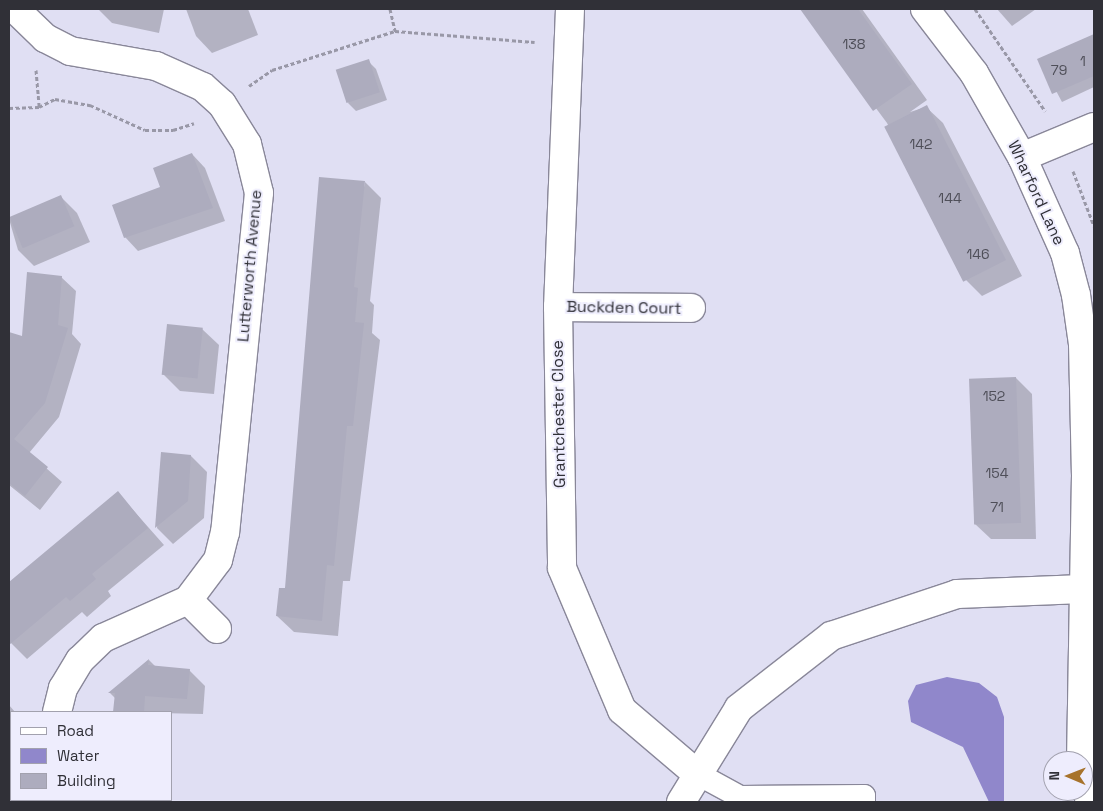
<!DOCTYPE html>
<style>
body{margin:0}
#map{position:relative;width:1103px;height:811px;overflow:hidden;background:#e0dff3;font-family:"Space Grotesk",sans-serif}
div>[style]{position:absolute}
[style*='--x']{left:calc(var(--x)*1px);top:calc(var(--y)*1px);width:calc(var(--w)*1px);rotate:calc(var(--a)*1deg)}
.water>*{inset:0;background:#9087cb}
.shadow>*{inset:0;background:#0003}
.building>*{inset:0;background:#adacbe;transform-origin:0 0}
.path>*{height:3px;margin-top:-1.5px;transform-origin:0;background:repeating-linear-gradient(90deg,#9998a7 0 4px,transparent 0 6.5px)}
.roads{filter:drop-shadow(1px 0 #898799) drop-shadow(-1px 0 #898799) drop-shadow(0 1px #898799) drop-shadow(0 -1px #898799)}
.lane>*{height:22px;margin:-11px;padding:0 11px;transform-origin:11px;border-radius:11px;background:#fff}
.street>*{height:28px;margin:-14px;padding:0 14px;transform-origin:14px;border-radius:14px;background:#fff}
span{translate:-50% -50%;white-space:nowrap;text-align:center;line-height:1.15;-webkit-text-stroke:4px #eeedfd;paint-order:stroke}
.number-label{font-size:14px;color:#4f4f59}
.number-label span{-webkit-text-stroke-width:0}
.street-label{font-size:16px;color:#303037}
.frame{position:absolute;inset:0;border:10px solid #303037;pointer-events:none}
.legend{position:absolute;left:10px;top:711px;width:162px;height:90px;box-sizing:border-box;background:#eeedfd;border:1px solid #a2a1ae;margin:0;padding:6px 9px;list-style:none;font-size:15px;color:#303037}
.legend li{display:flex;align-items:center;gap:10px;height:25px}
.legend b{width:25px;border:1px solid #a2a1ae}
.north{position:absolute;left:1043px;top:751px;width:50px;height:50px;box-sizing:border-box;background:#eeedfd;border:1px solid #a2a1ae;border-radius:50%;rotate:271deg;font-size:14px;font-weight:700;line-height:20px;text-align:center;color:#303037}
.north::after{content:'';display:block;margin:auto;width:18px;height:22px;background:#a7732c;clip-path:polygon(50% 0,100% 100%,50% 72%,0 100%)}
</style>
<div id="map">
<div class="water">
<div style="clip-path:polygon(947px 677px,979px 683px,997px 697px,1004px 717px,1004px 802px,989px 802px,963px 747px,911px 722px,908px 701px,916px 685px)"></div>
</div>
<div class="shadow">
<div style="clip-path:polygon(98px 9px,164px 9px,159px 33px,112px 23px)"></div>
<div style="clip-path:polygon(186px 9px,248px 9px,258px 35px,212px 53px,196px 36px)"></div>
<div style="clip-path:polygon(802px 9px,862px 9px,927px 100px,910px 112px,926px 107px,943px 123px,1022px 276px,982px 296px,966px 280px,887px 123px)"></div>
<div style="clip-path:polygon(997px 9px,1036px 9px,1012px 26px)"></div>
<div style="clip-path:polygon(1094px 35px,1094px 87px,1062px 102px,1039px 59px)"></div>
<div style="clip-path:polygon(368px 61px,376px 69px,387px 100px,356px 111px,348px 103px)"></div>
<div style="clip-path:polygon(192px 154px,205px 168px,225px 221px,138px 251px,125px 237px)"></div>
<div style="clip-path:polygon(365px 182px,381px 198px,370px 301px,374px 305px,372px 333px,380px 340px,350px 581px,343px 581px,338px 636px,294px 632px,277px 616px,286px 590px)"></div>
<div style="clip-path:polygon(61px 197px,77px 213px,90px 242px,34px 266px,18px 250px,9px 219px)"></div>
<div style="clip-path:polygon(61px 277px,76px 291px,72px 334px,81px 344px,59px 417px,29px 453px,62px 482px,40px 510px,9px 485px,9px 337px,23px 338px)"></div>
<div style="clip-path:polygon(202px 329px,219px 345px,214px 394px,180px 391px,164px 375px)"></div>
<div style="clip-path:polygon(1016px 378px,1032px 394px,1036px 539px,991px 539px,974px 523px)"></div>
<div style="clip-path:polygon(162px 454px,191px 456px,207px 472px,204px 518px,173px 544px,157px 528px)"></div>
<div style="clip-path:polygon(118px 493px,164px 545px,108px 591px,111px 596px,87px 617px,82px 612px,27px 659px,9px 641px,9px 584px)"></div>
<div style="clip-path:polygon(149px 660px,156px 667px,189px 670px,205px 686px,203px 714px,115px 712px,116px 699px,110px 693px)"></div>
<div style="clip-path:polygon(9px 705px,15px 712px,11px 748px,9px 748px)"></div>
</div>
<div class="building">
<div style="clip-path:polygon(800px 9px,858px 9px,912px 84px,873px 111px)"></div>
<div style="clip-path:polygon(1094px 34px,1094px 76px,1052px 94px,1037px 59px)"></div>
<div style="left:369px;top:59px;width:35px;height:35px;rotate:72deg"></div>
<div style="left:927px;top:105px;width:174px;height:48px;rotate:63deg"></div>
<div style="clip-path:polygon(192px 153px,213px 208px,124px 238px,112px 205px,160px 187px,153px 168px)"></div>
<div style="clip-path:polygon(319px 177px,365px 181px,354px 287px,358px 288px,355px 322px,364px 323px,353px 426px,347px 426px,334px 566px,327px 565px,322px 621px,276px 616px,279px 588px,285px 588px)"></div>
<div style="left:61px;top:195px;width:34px;height:56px;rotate:67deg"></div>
<div style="clip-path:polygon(27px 272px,62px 276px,58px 325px,68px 328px,45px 403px,14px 439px,48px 467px,25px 496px,9px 483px,9px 332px,22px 336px)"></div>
<div style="left:167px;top:324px;width:36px;height:51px;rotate:6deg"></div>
<div style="left:1016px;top:377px;width:146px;height:47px;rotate:88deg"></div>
<div style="clip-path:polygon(161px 452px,191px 455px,188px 501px,155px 528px)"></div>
<div style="clip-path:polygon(118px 491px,148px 528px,92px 574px,96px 579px,70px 601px,66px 597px,9px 645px,9px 582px)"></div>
<div style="clip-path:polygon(149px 659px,148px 665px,190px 669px,187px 699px,145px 696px,144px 712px,113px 712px,115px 693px,108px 693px)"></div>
</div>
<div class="path">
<div style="--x:390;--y:9;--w:23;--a:77"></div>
<div style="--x:395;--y:31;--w:140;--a:4.5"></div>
<div style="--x:975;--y:9;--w:124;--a:55.5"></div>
<div style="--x:36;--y:70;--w:37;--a:85"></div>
<div style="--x:249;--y:86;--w:28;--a:-35"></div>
<div style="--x:272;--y:70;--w:129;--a:-17.6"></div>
<div style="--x:9;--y:108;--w:30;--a:-2"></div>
<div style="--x:39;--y:107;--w:18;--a:-27"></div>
<div style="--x:55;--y:99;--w:36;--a:10"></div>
<div style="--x:90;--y:105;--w:60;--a:24.4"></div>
<div style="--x:145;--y:130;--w:28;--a:0"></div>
<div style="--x:173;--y:130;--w:22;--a:-18"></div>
<div style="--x:1073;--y:171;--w:59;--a:69.1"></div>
</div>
<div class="roads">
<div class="lane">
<div style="--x:696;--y:773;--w:50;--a:28.6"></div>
<div style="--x:740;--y:797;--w:124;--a:-0.5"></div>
<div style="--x:864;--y:796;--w:6;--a:90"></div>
</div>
<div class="street">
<div style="--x:15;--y:9;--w:42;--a:44"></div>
<div style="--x:45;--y:38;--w:28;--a:27"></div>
<div style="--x:70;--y:51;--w:87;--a:9.9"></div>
<div style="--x:156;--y:66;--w:51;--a:24.1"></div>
<div style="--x:203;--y:87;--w:25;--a:42"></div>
<div style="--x:222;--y:104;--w:47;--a:58"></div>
<div style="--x:247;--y:144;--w:50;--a:76.2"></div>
<div style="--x:259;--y:193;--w:341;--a:95.7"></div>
<div style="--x:225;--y:532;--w:29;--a:104"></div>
<div style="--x:218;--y:560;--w:50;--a:126.9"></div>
<div style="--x:188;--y:600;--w:93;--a:155.9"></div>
<div style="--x:103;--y:638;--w:32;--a:136"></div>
<div style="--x:80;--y:660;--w:33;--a:121"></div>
<div style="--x:63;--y:688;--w:25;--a:104"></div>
<div style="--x:570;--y:9;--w:298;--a:92.3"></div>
<div style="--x:558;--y:307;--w:261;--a:89.1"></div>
<div style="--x:562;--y:568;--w:154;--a:67.1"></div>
<div style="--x:622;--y:710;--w:97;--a:40.4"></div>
<div style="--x:925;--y:9;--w:81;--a:52.6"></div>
<div style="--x:974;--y:73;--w:97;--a:60.3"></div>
<div style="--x:1022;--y:157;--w:105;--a:65.9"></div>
<div style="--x:1065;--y:253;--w:43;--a:75.3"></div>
<div style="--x:1076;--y:295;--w:49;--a:81.9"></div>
<div style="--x:1083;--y:344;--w:131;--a:88.7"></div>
<div style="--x:1086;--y:475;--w:286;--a:91"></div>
<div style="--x:1022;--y:157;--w:78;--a:-22.6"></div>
<div style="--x:558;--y:307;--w:133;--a:0.4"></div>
<div style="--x:188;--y:600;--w:41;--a:45"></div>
<div style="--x:1083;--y:777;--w:26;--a:74"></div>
<div style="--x:48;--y:802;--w:2;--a:-90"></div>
<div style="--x:681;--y:802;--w:110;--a:-58.3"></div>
<div style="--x:739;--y:708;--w:117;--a:-38"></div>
<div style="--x:831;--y:636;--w:133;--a:-18.4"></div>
<div style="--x:957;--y:594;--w:126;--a:-2.3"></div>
</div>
</div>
<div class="number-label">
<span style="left:854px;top:44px">138</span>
<span style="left:1083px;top:61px">1</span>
<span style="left:1059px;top:70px">79</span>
<span style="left:921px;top:144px">142</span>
<span style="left:950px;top:198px">144</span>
<span style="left:978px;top:254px">146</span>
<span style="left:994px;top:396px">152</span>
<span style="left:997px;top:473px">154</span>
<span style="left:997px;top:507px">71</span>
</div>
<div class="street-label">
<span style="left:1036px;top:193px;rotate:65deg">Wharford Lane</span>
<span style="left:250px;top:266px;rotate:-85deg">Lutterworth Avenue</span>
<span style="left:624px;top:308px;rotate:1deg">Buckden Court</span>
<span style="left:559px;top:414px;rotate:-91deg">Grantchester Close</span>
</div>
<div class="frame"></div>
<ul class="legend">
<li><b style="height:6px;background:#fff"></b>Road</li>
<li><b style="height:14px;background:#9087cb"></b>Water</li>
<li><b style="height:14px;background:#adacbe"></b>Building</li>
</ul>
<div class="north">N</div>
</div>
